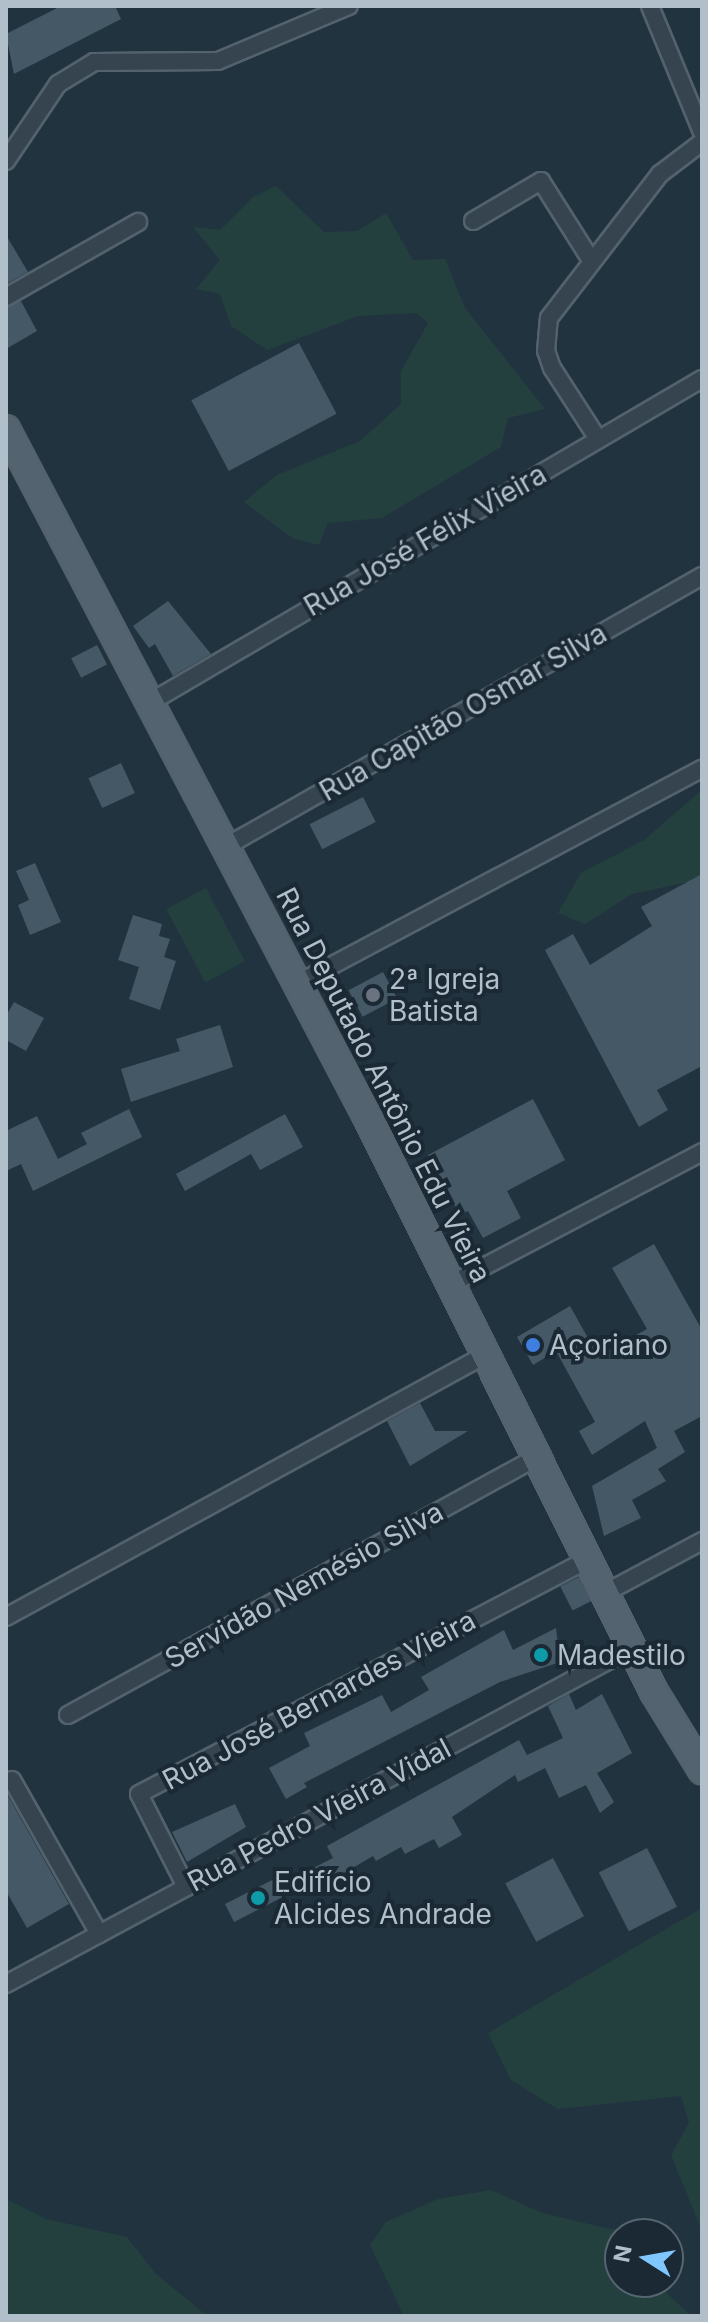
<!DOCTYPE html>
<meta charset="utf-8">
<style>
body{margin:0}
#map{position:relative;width:708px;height:2322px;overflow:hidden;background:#21333f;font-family:Inter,sans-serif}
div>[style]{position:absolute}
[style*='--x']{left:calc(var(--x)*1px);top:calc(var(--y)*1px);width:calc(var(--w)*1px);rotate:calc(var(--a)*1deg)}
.green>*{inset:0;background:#23403e;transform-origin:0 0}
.building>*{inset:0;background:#445965;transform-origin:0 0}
.roads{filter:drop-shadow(2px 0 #53626d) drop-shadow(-2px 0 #53626d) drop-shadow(0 2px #53626d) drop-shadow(0 -2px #53626d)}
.minor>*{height:16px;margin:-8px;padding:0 8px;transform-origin:8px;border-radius:8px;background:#35444f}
.primary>*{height:26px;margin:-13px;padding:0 13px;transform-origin:13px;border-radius:13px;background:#53636f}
.dots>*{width:22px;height:22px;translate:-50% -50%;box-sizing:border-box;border:4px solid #1a2934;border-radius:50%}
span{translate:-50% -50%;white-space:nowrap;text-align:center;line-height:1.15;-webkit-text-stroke:8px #1a2934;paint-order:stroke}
.street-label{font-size:28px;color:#b1bfca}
.poi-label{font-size:28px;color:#b1bfca}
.left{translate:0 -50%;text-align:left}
.frame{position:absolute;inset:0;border:8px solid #b1bfca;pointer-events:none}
.north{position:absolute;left:604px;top:2218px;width:80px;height:80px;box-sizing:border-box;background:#1a2934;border:2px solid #566570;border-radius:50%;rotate:281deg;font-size:22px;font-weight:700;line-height:32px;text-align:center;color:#b1bfca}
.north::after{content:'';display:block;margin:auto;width:28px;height:36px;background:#81c7ff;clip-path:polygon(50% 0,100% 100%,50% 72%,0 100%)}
</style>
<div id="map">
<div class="green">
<div style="clip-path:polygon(276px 186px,324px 232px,357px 231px,386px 213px,413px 260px,445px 259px,465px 308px,545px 409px,508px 418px,501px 447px,382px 518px,328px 523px,319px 545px,292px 538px,244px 502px,277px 475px,360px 441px,401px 404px,401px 371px,428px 323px,417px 313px,358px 316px,267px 350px,231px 326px,220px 294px,196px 289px,220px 260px,193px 227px,220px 230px,253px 197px)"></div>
<div style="clip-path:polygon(702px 790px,702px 879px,632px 894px,585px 924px,558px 913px,581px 873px,644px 840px)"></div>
<div style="left:206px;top:888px;width:83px;height:45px;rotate:62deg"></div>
<div style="clip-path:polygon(702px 1908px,702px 2231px,671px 2155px,689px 2123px,681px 2096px,558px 2109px,511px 2080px,488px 2033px)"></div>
<div style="clip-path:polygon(491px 2190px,542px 2213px,619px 2231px,620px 2282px,655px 2282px,691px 2316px,404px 2316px,370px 2245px,386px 2222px,438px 2199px)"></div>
<div style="clip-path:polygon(6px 2199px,46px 2219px,127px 2237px,155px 2273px,207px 2316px,6px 2316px)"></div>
</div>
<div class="building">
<div style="clip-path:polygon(61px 6px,115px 6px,121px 19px,14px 74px,6px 34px)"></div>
<div style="clip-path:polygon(6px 235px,28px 272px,6px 284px)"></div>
<div style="clip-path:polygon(21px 301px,37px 331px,6px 349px,6px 308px)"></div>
<div style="left:299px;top:343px;width:80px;height:122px;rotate:62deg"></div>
<div style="clip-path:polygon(168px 601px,211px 654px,173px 676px,155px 644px,149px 648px,133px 626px)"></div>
<div style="left:97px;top:645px;width:22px;height:29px;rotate:63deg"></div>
<div style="left:121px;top:763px;width:33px;height:36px;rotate:65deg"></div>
<div style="left:363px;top:797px;width:28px;height:60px;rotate:63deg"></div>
<div style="clip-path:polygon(35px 863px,61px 922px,30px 935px,18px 905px,29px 900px,16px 871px)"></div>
<div style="clip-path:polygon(702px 874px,702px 1066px,657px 1090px,668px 1110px,639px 1127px,545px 950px,573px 934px,590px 965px,652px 926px,641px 907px)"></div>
<div style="clip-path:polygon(133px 915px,162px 924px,159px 936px,170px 939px,164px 957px,176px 961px,160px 1010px,129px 999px,139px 967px,118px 960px)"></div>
<div style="left:383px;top:972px;width:30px;height:39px;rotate:62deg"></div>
<div style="clip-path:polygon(14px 1002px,44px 1018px,26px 1051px,6px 1040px,6px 1016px)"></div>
<div style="clip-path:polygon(220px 1025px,233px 1067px,131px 1102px,121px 1069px,180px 1051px,176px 1039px)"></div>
<div style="clip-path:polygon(533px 1099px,565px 1160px,507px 1191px,521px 1218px,483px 1238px,468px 1211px,460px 1215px,428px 1155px)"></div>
<div style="clip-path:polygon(129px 1109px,142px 1137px,33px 1191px,21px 1164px,6px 1171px,6px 1131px,37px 1116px,58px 1159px,87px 1144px,81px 1133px)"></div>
<div style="clip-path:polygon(285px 1114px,303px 1147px,260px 1170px,251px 1154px,185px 1191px,176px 1174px)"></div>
<div style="clip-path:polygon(654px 1244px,702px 1330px,702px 1416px,674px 1431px,685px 1452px,658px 1469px,666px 1481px,632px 1500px,641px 1518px,604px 1536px,592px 1486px,657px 1448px,645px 1421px,592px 1455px,579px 1431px,595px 1422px,556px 1351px,533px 1365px,517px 1337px,570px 1306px,598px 1356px,647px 1329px,612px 1268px)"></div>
<div style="clip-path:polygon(420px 1403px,435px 1431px,468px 1431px,410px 1466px,387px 1421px)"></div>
<div style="left:579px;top:1577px;width:27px;height:21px;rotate:63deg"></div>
<div style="clip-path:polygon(556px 1628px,560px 1662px,500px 1682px,304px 1783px,307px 1787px,286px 1799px,269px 1768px,310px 1746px,304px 1733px,382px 1695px,391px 1712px,429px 1690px,421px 1677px,504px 1630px,513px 1650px)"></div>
<div style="clip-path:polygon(569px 1694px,576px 1710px,602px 1694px,632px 1753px,597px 1773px,614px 1802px,600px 1813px,586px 1785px,559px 1798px,545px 1768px,518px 1782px,515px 1775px,452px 1817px,462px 1835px,439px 1848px,434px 1839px,405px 1854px,401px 1847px,376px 1861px,373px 1856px,312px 1892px,303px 1873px,333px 1858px,327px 1846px,519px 1740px,527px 1755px,563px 1738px,548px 1706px)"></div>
<div style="clip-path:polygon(6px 1792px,69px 1904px,27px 1928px,6px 1891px)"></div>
<div style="clip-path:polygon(235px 1804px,246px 1827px,187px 1862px,172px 1832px)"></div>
<div style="left:647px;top:1848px;width:66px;height:54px;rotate:63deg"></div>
<div style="left:553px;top:1858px;width:66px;height:54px;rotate:62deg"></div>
<div style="left:282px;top:1875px;width:20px;height:64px;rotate:63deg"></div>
</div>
<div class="roads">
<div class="minor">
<div style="--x:650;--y:6;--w:136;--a:67.6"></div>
<div style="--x:6;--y:161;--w:93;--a:-56"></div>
<div style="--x:58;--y:84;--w:42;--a:-31.4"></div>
<div style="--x:94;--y:62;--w:124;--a:-0.5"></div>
<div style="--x:218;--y:61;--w:142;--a:-22.8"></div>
<div style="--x:473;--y:221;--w:79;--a:-30.5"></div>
<div style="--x:541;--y:181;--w:93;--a:57.7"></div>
<div style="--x:6;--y:297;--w:152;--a:-29.6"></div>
<div style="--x:598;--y:439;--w:85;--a:-122.9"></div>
<div style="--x:552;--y:368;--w:18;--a:-109"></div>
<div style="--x:546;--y:351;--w:33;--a:-85"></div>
<div style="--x:549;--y:318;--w:182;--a:-52.4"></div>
<div style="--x:660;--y:174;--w:53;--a:-37.3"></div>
<div style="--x:149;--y:703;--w:641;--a:-30.37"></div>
<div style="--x:225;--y:847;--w:549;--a:-29.6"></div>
<div style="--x:297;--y:984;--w:459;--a:-28"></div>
<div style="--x:451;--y:1284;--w:284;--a:-27.7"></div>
<div style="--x:607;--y:1592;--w:108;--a:-28.2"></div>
<div style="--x:6;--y:1617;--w:548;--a:-28.67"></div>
<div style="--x:68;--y:1715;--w:538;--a:-28.81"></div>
<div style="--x:12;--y:1780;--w:177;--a:60.5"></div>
<div style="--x:186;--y:1887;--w:104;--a:-116.8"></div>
<div style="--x:139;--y:1794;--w:510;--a:-27.57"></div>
<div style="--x:6;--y:1984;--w:710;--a:-28.22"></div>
</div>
<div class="primary">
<div style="--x:6;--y:429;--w:775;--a:62.31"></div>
<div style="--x:366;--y:1115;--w:645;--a:63.47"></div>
<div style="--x:654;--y:1692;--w:92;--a:58.4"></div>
</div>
</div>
<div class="dots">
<div style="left:373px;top:995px;background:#6b7280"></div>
<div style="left:533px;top:1345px;background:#3f7fe0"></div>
<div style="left:541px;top:1655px;background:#0f9aa8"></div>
<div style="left:258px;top:1898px;background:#0f9aa8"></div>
</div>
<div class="street-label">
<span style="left:425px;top:540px;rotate:-30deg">Rua José Félix Vieira</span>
<span style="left:463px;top:712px;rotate:-30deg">Rua Capitão Osmar Silva</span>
<span style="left:384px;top:1085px;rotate:63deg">Rua Deputado Antônio Edu Vieira</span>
<span style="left:304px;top:1585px;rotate:-29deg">Servidão Nemésio Silva</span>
<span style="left:319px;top:1700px;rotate:-28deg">Rua José Bernardes Vieira</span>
<span style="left:319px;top:1815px;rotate:-28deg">Rua Pedro Vieira Vidal</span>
</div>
<div class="poi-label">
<span class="left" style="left:389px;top:995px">2ª Igreja<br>Batista</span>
<span class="left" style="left:549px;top:1345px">Açoriano</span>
<span class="left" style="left:557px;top:1655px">Madestilo</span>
<span class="left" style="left:274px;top:1898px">Edifício<br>Alcides Andrade</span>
</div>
<div class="frame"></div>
<div class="north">N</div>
</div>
